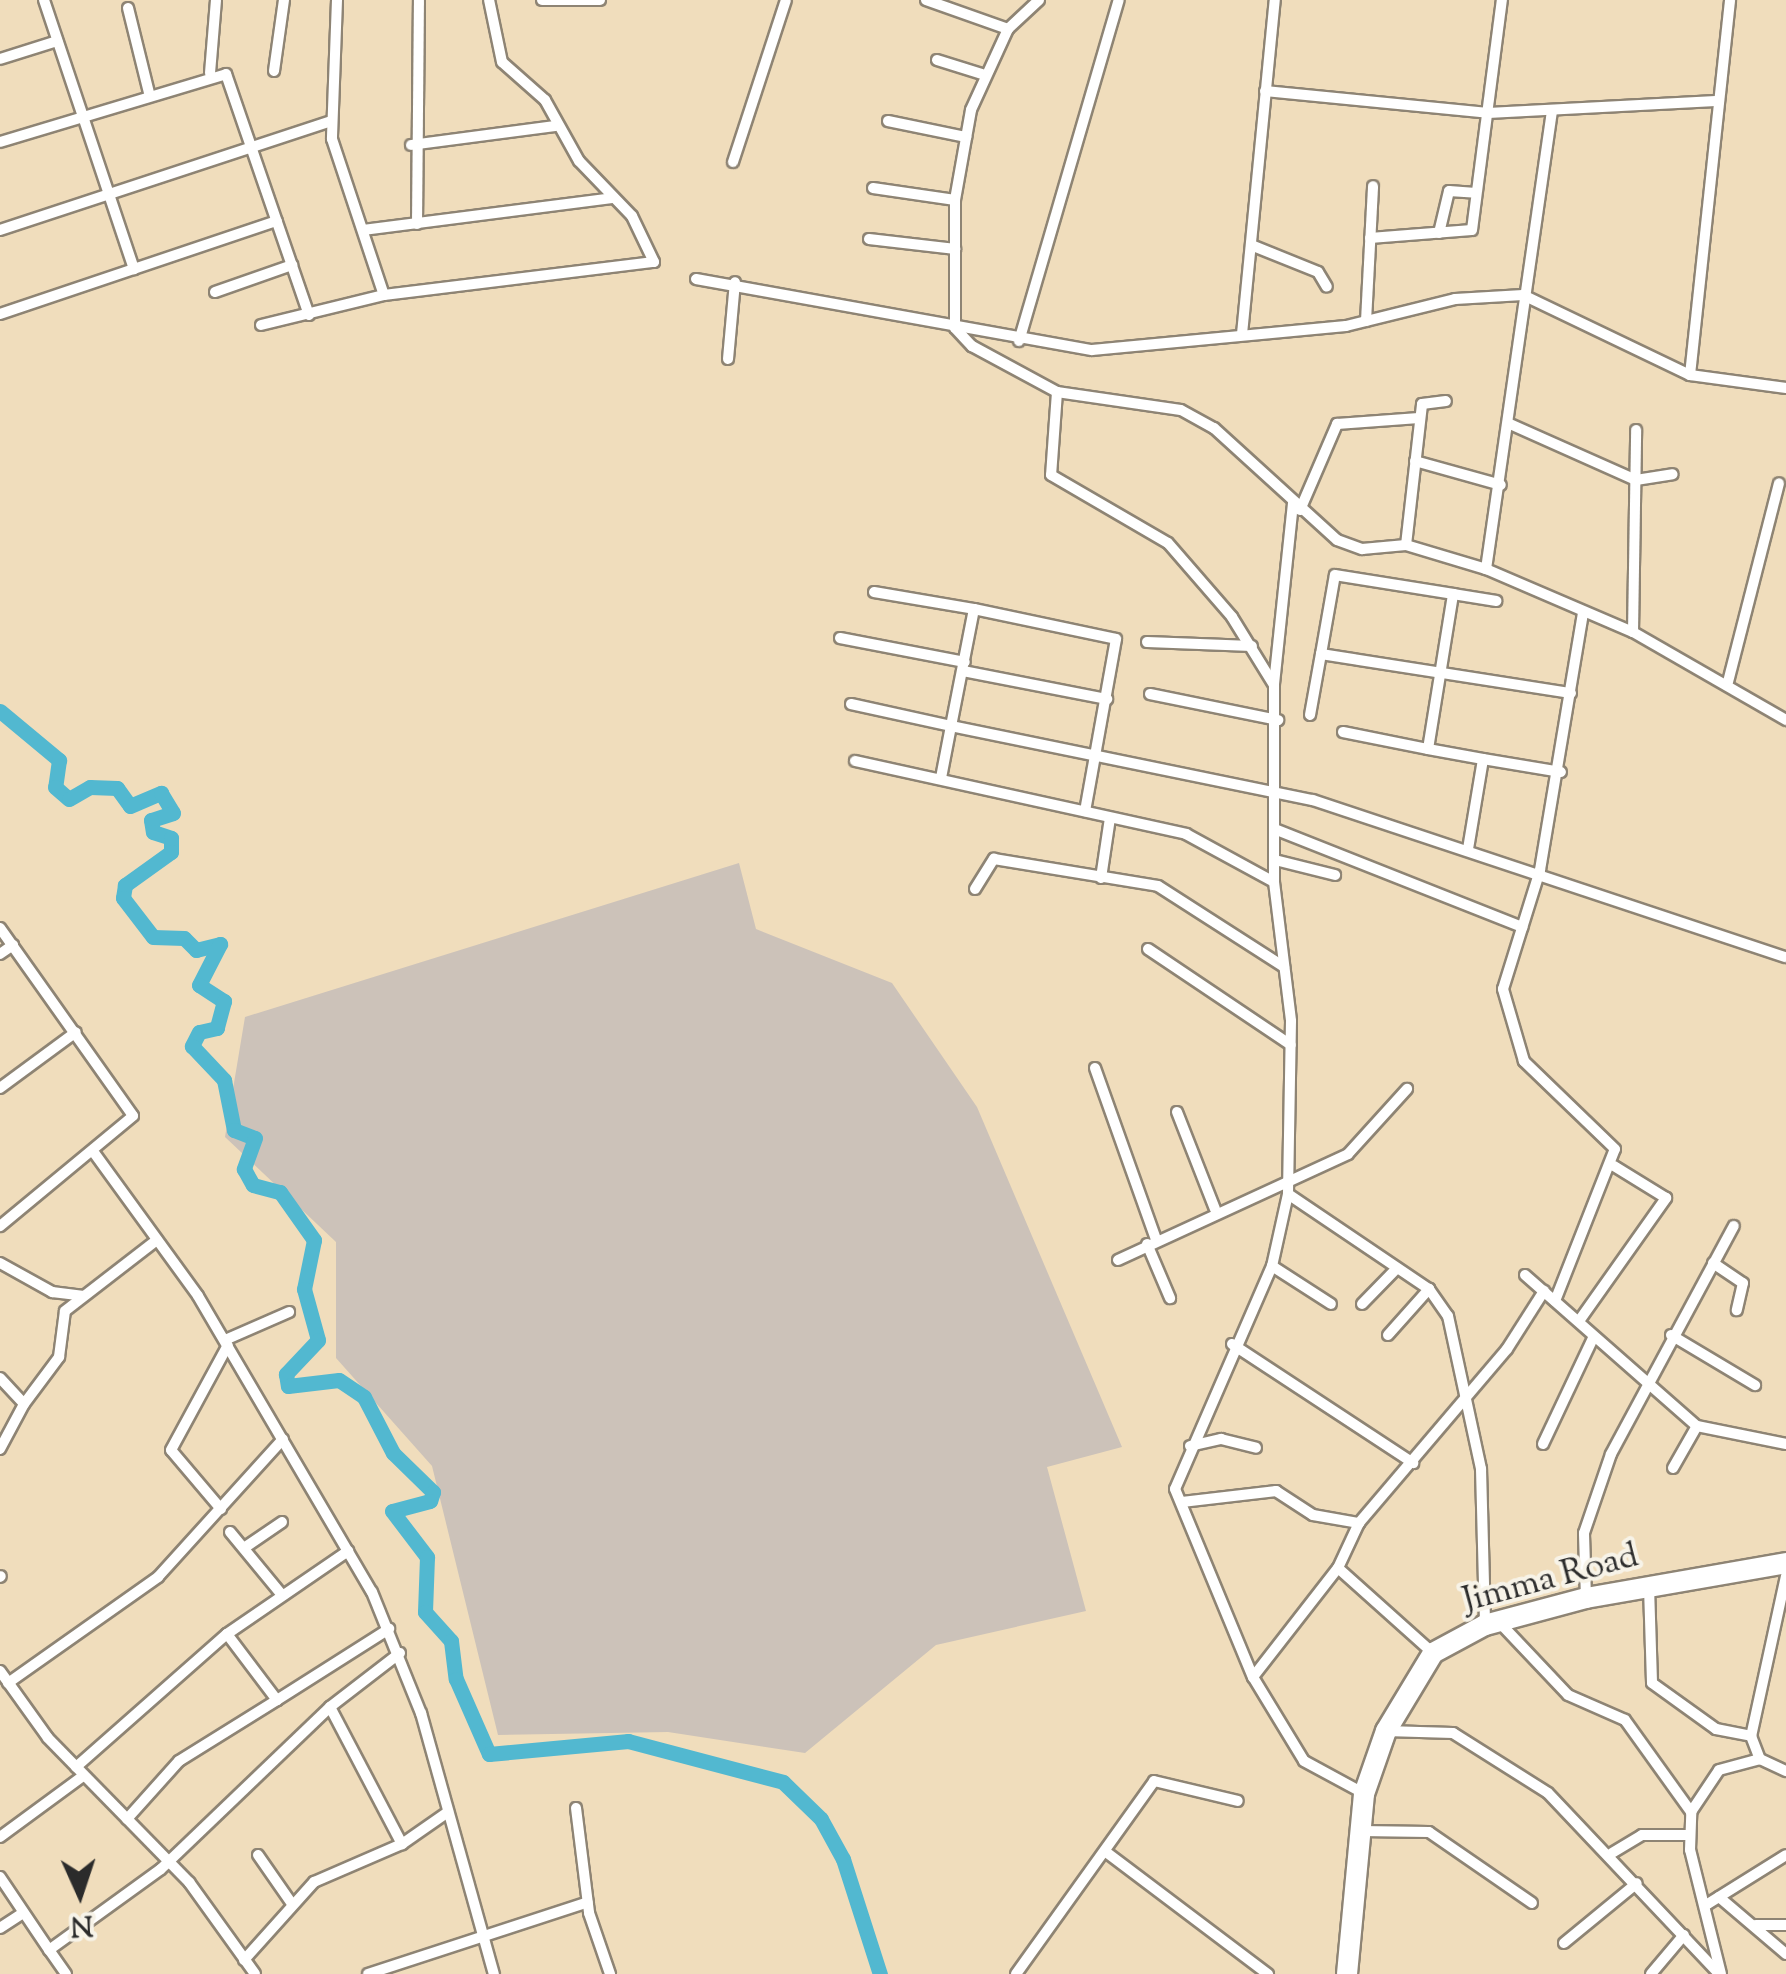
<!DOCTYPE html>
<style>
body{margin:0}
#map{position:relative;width:1786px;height:1974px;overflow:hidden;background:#f0ddbc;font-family:"Sorts Mill Goudy",serif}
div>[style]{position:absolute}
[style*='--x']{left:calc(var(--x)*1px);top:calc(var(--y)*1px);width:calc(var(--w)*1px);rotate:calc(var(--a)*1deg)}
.industrial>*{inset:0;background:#ccc2b9}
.river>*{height:15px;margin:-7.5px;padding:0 7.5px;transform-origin:7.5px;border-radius:7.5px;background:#52b8d0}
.roads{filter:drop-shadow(2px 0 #8e8474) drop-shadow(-2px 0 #8e8474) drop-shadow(0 2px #8e8474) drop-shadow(0 -2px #8e8474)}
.street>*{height:10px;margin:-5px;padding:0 5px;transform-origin:5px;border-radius:5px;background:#fff}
.highway>*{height:20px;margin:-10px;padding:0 10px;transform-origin:10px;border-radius:10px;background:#fff}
span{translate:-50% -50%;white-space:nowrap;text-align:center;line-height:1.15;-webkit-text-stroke:8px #f7f3e8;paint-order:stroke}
.street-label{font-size:35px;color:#2b2b2b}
.north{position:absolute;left:30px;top:1844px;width:100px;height:100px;-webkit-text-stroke:8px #f7f3e8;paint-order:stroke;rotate:177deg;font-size:28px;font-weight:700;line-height:40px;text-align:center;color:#2b2b2b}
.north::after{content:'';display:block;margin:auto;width:35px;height:45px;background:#2b2b2b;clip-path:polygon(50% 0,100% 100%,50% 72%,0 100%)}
</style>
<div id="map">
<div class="industrial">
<div style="clip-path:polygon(739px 863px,756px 929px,892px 983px,977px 1107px,1122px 1447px,1047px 1467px,1086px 1611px,936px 1645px,805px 1753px,668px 1732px,498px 1735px,432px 1466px,336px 1358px,336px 1242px,225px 1137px,245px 1017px)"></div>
</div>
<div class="river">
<div style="--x:0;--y:711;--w:77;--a:39.7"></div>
<div style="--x:59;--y:760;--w:27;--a:98"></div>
<div style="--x:55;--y:787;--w:18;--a:41"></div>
<div style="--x:69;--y:799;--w:24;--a:-30"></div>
<div style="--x:90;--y:787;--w:27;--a:2"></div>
<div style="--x:117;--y:788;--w:22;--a:54"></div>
<div style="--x:130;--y:806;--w:34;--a:-23"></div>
<div style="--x:161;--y:793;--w:23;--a:59"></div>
<div style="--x:173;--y:813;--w:23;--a:162"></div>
<div style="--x:151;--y:820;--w:12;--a:81"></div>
<div style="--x:153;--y:832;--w:19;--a:18"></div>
<div style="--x:171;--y:838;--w:14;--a:90"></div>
<div style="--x:171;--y:852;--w:57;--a:144.3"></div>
<div style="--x:125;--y:885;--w:13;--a:99"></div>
<div style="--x:123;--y:898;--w:49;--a:52.4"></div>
<div style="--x:153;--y:937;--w:31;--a:2"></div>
<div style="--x:184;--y:938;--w:17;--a:45"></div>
<div style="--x:196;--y:950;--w:25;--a:-14"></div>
<div style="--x:220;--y:944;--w:46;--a:117.1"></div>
<div style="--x:199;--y:985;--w:30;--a:33"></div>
<div style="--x:224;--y:1001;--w:28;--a:105"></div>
<div style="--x:217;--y:1028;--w:18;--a:167"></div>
<div style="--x:199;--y:1032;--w:16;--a:117"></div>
<div style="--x:192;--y:1046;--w:47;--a:46.7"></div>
<div style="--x:224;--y:1080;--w:51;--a:78.7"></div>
<div style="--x:234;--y:1130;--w:22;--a:21"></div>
<div style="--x:255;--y:1138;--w:33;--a:110"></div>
<div style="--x:244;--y:1169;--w:18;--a:61"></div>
<div style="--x:253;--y:1185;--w:28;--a:15"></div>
<div style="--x:280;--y:1192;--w:59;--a:54.7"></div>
<div style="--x:314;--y:1240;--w:50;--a:101.5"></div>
<div style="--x:304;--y:1289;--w:53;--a:74.6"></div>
<div style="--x:318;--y:1340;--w:47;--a:133.3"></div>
<div style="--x:286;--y:1374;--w:12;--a:81"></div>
<div style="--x:288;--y:1386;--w:51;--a:-6.7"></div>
<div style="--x:339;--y:1380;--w:30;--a:34"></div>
<div style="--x:364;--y:1397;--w:63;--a:62.6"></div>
<div style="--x:393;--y:1453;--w:56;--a:44.3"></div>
<div style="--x:433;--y:1492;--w:9;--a:108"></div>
<div style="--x:430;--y:1501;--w:39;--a:165"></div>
<div style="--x:392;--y:1511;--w:58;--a:52.7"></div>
<div style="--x:427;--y:1557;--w:55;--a:92.1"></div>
<div style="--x:425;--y:1612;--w:39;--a:48"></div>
<div style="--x:451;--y:1641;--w:38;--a:83"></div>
<div style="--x:456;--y:1679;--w:82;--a:66.3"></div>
<div style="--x:489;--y:1754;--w:140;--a:-5.3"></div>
<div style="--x:628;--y:1741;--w:160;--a:14.8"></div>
<div style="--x:783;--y:1782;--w:53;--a:44.2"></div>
<div style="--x:821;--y:1819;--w:46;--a:61.2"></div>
<div style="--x:843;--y:1859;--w:121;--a:72.2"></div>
</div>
<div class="roads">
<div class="street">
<div style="--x:44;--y:0;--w:284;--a:71.5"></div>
<div style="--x:337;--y:0;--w:139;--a:92.1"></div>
<div style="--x:332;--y:139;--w:164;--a:71.6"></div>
<div style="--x:542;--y:0;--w:58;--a:0"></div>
<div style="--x:926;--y:0;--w:87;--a:19.5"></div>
<div style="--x:1039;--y:0;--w:42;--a:136.9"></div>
<div style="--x:1008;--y:29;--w:89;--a:114.6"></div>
<div style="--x:971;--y:110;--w:91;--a:100.1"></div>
<div style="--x:955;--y:200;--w:128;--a:90"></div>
<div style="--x:955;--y:328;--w:25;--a:47"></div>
<div style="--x:972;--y:346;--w:97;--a:28.4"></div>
<div style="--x:1057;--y:392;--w:125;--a:8.3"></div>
<div style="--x:1181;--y:410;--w:38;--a:29"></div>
<div style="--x:1214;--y:428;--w:166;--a:42.3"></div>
<div style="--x:1337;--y:540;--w:27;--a:20"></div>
<div style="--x:1362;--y:549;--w:44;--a:-5.2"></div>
<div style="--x:1406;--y:545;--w:84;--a:16.7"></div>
<div style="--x:1486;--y:569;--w:160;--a:23.2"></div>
<div style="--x:1633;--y:632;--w:177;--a:29.9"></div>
<div style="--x:128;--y:8;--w:88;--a:76.1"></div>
<div style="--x:0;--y:59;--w:60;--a:-17.5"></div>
<div style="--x:937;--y:60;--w:47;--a:17.3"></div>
<div style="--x:274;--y:71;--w:72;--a:-82"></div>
<div style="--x:210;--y:73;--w:73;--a:-85.3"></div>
<div style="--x:1265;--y:91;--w:224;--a:5.6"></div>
<div style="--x:1488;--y:113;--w:228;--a:-3"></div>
<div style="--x:888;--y:121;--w:80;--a:11.6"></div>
<div style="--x:0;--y:142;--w:236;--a:-16.7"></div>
<div style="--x:226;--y:74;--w:255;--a:71"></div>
<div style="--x:411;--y:145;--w:146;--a:-7.5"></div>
<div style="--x:733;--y:162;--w:170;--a:-71.9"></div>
<div style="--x:873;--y:188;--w:83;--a:8.3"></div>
<div style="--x:417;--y:224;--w:224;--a:-89.5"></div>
<div style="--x:0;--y:230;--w:348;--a:-18.2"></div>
<div style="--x:363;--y:230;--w:253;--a:-7.3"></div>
<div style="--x:1439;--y:233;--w:43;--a:-76.6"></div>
<div style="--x:1449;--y:191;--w:27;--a:4"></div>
<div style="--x:1370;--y:238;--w:102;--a:-4.5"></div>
<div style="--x:1472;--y:230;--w:232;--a:-82.6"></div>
<div style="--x:869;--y:239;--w:87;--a:6.6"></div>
<div style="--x:1251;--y:245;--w:72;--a:21.9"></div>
<div style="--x:1318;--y:272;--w:17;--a:59"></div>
<div style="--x:696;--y:279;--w:402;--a:10.2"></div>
<div style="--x:1092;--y:350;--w:255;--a:-5.4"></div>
<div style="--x:1346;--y:326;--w:112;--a:-13.9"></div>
<div style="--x:1455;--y:299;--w:68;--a:-3.4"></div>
<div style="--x:1523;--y:295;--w:185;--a:25.6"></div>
<div style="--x:1690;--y:375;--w:97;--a:7.7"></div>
<div style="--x:215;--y:292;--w:82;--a:-19.3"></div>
<div style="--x:0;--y:314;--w:292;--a:-18.6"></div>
<div style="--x:1366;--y:321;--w:135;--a:-87"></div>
<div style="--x:261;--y:325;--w:127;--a:-13.7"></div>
<div style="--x:384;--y:295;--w:272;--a:-7"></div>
<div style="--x:654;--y:262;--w:51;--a:-115.6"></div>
<div style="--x:632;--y:216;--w:76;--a:-133.9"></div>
<div style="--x:579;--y:161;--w:70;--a:-119.1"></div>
<div style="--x:545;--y:100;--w:57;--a:-138.5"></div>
<div style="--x:502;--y:62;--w:63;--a:-101.8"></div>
<div style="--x:1242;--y:334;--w:336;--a:-84.4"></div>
<div style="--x:1019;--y:341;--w:355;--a:-73.7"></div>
<div style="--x:728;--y:359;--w:77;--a:-84.8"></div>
<div style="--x:1690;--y:375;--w:377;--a:-83.9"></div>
<div style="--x:1057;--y:392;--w:83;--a:94.1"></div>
<div style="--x:1051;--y:475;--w:135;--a:30.2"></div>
<div style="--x:1168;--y:543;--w:98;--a:49.1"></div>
<div style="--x:1232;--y:617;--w:80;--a:58.3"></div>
<div style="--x:1274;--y:685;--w:197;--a:90"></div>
<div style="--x:1510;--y:424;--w:138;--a:24"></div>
<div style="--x:1636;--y:480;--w:37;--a:-9"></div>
<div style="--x:1415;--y:461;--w:89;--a:15.6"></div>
<div style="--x:1300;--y:510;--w:94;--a:-66.7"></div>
<div style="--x:1337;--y:424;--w:82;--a:-4.2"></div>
<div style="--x:1406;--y:545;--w:142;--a:-83.5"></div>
<div style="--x:1422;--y:404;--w:24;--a:-7"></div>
<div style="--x:1486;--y:569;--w:462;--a:-81.8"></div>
<div style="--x:874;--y:592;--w:101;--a:9.6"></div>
<div style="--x:974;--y:609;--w:119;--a:101.1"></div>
<div style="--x:951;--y:726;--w:369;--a:11.6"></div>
<div style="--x:1313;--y:800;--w:498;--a:18.4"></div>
<div style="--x:974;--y:609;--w:145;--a:11.9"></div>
<div style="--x:1116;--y:639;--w:175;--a:100.2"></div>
<div style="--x:1633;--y:632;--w:202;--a:-89.1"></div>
<div style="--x:840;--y:638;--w:127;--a:10.9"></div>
<div style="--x:1147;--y:642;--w:105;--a:2.2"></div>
<div style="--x:1321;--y:654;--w:80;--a:-80"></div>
<div style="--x:1335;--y:575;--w:120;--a:9.1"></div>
<div style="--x:963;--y:671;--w:147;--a:11"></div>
<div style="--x:1728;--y:682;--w:205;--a:-75.6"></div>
<div style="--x:1274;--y:684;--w:182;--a:-84"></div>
<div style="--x:1150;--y:694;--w:131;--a:11.5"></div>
<div style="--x:851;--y:704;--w:102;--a:12.4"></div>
<div style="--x:951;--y:726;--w:53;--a:100.9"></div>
<div style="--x:1310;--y:715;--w:62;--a:-79.8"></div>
<div style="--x:1321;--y:654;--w:253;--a:8.9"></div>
<div style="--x:1343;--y:732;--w:87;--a:11.3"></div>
<div style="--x:1483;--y:759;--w:56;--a:-169.7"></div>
<div style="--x:1428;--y:749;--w:157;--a:-80.8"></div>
<div style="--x:1453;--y:594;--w:44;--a:9.2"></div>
<div style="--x:855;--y:761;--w:339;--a:12.4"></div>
<div style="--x:1186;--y:834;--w:100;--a:28.6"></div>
<div style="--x:1274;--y:882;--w:140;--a:83"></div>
<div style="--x:1291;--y:1021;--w:173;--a:91"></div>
<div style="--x:1288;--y:1194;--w:74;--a:102.5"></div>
<div style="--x:1272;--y:1266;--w:243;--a:113.5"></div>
<div style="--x:1175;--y:1489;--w:204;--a:67.5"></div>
<div style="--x:1253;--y:1677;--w:98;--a:58.7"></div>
<div style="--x:1304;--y:1761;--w:67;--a:28.5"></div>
<div style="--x:1277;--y:830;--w:264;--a:21.6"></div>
<div style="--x:1468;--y:849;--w:91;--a:-80.5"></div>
<div style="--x:1483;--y:759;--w:79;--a:9.5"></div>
<div style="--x:1275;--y:860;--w:62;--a:14"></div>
<div style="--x:1101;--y:878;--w:61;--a:-81.5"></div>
<div style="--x:975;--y:889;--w:36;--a:-58"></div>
<div style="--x:994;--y:859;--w:166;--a:9.3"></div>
<div style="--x:1158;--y:886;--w:150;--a:32.7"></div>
<div style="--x:0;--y:928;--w:230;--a:54.7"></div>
<div style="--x:133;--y:1116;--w:173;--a:140.4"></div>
<div style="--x:1148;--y:949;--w:172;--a:33.9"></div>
<div style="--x:0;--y:954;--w:16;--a:-35"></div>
<div style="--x:1095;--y:1068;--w:182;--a:70.4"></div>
<div style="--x:0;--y:1088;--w:94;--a:-36.4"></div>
<div style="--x:1177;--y:1112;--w:104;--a:68.6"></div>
<div style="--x:95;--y:1154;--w:175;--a:54"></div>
<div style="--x:198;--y:1296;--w:343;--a:59.6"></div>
<div style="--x:372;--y:1592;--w:131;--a:68"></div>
<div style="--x:421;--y:1713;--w:271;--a:74.4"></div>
<div style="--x:1288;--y:1194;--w:170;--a:34"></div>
<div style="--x:1429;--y:1289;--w:33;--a:55"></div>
<div style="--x:1448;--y:1316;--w:157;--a:77.8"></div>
<div style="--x:1481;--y:1469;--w:156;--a:88.5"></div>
<div style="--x:1147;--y:1244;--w:59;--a:66.9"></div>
<div style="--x:1118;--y:1260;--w:253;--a:-24.7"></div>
<div style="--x:1348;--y:1154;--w:88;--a:-47.8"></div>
<div style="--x:0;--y:1263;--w:60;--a:29.1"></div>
<div style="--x:52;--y:1292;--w:32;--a:7"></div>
<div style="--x:1713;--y:1263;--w:36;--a:34"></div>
<div style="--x:1743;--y:1283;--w:28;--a:103"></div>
<div style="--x:1272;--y:1266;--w:70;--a:32.8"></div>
<div style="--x:1525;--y:1275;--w:229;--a:41.3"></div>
<div style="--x:1697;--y:1426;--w:91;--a:11.4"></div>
<div style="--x:1555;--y:1301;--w:163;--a:-68.5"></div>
<div style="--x:1615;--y:1149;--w:127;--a:-136"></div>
<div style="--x:1524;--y:1061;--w:75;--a:-106.3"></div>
<div style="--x:1503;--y:989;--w:125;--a:-72.7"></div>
<div style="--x:1540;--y:870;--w:260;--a:-80.5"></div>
<div style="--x:1362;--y:1304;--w:50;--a:-45.8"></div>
<div style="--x:1579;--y:1321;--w:151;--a:-54.7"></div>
<div style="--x:1666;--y:1198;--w:61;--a:-148.4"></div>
<div style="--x:1388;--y:1335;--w:62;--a:-48.3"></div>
<div style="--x:1671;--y:1335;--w:98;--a:30.8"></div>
<div style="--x:225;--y:1340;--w:70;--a:-23.6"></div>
<div style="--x:1232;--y:1344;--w:217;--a:33.3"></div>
<div style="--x:0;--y:1378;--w:35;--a:47"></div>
<div style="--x:24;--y:1404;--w:51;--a:118.1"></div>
<div style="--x:24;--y:1404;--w:59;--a:-53.3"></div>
<div style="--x:59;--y:1357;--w:46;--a:-82.6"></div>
<div style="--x:65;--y:1311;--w:116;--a:-37.7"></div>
<div style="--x:1543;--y:1444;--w:119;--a:-64.7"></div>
<div style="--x:1190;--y:1446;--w:32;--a:-13"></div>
<div style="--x:1221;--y:1439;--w:36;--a:14"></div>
<div style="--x:1673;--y:1468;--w:48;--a:-60.3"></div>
<div style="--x:1182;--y:1502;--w:95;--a:-6.7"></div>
<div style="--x:1276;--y:1491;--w:44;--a:33"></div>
<div style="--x:1313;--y:1515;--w:47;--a:9.9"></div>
<div style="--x:221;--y:1509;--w:77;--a:-130.3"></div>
<div style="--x:171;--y:1450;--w:119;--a:-61.5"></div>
<div style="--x:230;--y:1532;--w:82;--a:50.5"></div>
<div style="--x:244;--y:1548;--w:46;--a:-34.4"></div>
<div style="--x:1338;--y:1568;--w:127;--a:41.8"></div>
<div style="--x:1786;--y:1576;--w:164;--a:102.3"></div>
<div style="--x:1751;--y:1736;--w:25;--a:69"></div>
<div style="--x:1760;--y:1759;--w:29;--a:25"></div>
<div style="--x:0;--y:1577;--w:1;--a:-45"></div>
<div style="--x:1649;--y:1587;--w:96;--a:88.2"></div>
<div style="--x:1652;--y:1683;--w:79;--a:35.7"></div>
<div style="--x:1716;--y:1729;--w:36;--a:11"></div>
<div style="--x:1586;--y:1598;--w:65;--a:-91.8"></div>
<div style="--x:1584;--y:1533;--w:83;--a:-71.1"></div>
<div style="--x:1611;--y:1454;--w:259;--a:-61.7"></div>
<div style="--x:1499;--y:1622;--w:100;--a:46.6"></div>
<div style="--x:1568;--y:1695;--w:62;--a:23.7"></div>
<div style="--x:1625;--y:1720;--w:113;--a:54.3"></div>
<div style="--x:227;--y:1634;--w:83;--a:52.9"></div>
<div style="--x:277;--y:1700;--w:133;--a:-32.4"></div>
<div style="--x:400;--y:1653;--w:88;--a:142.4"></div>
<div style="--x:330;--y:1707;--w:155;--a:62.3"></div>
<div style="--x:0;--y:1671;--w:82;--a:54.4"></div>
<div style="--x:48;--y:1738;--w:202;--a:45.6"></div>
<div style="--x:189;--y:1882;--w:113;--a:54.3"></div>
<div style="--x:1253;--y:1677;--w:138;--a:-52.1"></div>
<div style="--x:1338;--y:1568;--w:50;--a:-65"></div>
<div style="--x:1359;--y:1523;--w:228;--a:-49.6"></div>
<div style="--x:1507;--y:1349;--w:69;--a:-57.5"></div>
<div style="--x:8;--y:1683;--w:184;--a:-35.2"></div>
<div style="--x:158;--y:1577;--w:186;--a:-47.8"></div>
<div style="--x:1386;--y:1731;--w:67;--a:1.7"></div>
<div style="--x:1453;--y:1733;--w:112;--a:32.3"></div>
<div style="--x:1548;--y:1793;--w:249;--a:46.6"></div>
<div style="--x:76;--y:1767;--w:201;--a:-41.4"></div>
<div style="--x:227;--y:1634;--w:147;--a:-34.4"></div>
<div style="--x:576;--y:1808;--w:106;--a:82.9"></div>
<div style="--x:589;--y:1913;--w:65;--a:71"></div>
<div style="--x:127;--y:1819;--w:78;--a:-48.1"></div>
<div style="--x:179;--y:1761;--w:115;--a:-31.9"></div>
<div style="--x:1361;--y:1831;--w:68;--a:0.8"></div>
<div style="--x:1429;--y:1832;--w:125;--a:34.6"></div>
<div style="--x:0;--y:1837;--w:103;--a:-36.3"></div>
<div style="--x:1106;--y:1852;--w:203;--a:37"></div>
<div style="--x:1612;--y:1853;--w:35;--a:-31"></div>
<div style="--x:1642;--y:1835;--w:48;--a:0"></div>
<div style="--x:258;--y:1855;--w:60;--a:55.2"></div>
<div style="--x:0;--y:1877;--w:88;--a:56.1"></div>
<div style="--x:1719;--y:1897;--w:88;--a:40.4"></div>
<div style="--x:1706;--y:1905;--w:94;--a:-32"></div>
<div style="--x:1756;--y:1925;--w:30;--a:0"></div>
<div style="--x:0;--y:1928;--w:27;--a:-33"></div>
<div style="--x:1564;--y:1943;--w:94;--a:-39.4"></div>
<div style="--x:244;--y:1960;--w:105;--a:-48.1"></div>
<div style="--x:314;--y:1882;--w:96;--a:-23.4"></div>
<div style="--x:402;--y:1844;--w:56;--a:-34.8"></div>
<div style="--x:66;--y:1974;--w:29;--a:-125"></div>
<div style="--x:49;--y:1950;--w:138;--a:-35.9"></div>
<div style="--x:161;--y:1869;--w:234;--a:-43.8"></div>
<div style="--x:368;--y:1974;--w:231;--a:-18.1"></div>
<div style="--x:1016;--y:1974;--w:237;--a:-54.4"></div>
<div style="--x:1154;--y:1781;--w:86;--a:13.4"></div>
<div style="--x:1651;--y:1974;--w:51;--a:-49.8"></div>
<div style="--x:1721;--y:1974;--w:128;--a:-104"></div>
<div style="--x:1690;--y:1850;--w:38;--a:-88"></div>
<div style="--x:1691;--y:1812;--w:50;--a:-56.3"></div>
<div style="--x:1719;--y:1770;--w:42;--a:-15"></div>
</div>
<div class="highway">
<div style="--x:1347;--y:1974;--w:181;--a:-84.6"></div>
<div style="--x:1364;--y:1794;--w:67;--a:-70.8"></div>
<div style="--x:1386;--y:1731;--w:91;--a:-58.9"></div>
<div style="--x:1433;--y:1653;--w:59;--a:-28.3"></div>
<div style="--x:1485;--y:1625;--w:105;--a:-15"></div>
<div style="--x:1586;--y:1598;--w:203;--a:-9.9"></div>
</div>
</div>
<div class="street-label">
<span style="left:1551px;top:1580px;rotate:-15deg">Jimma Road</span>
</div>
<div class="north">N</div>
</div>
